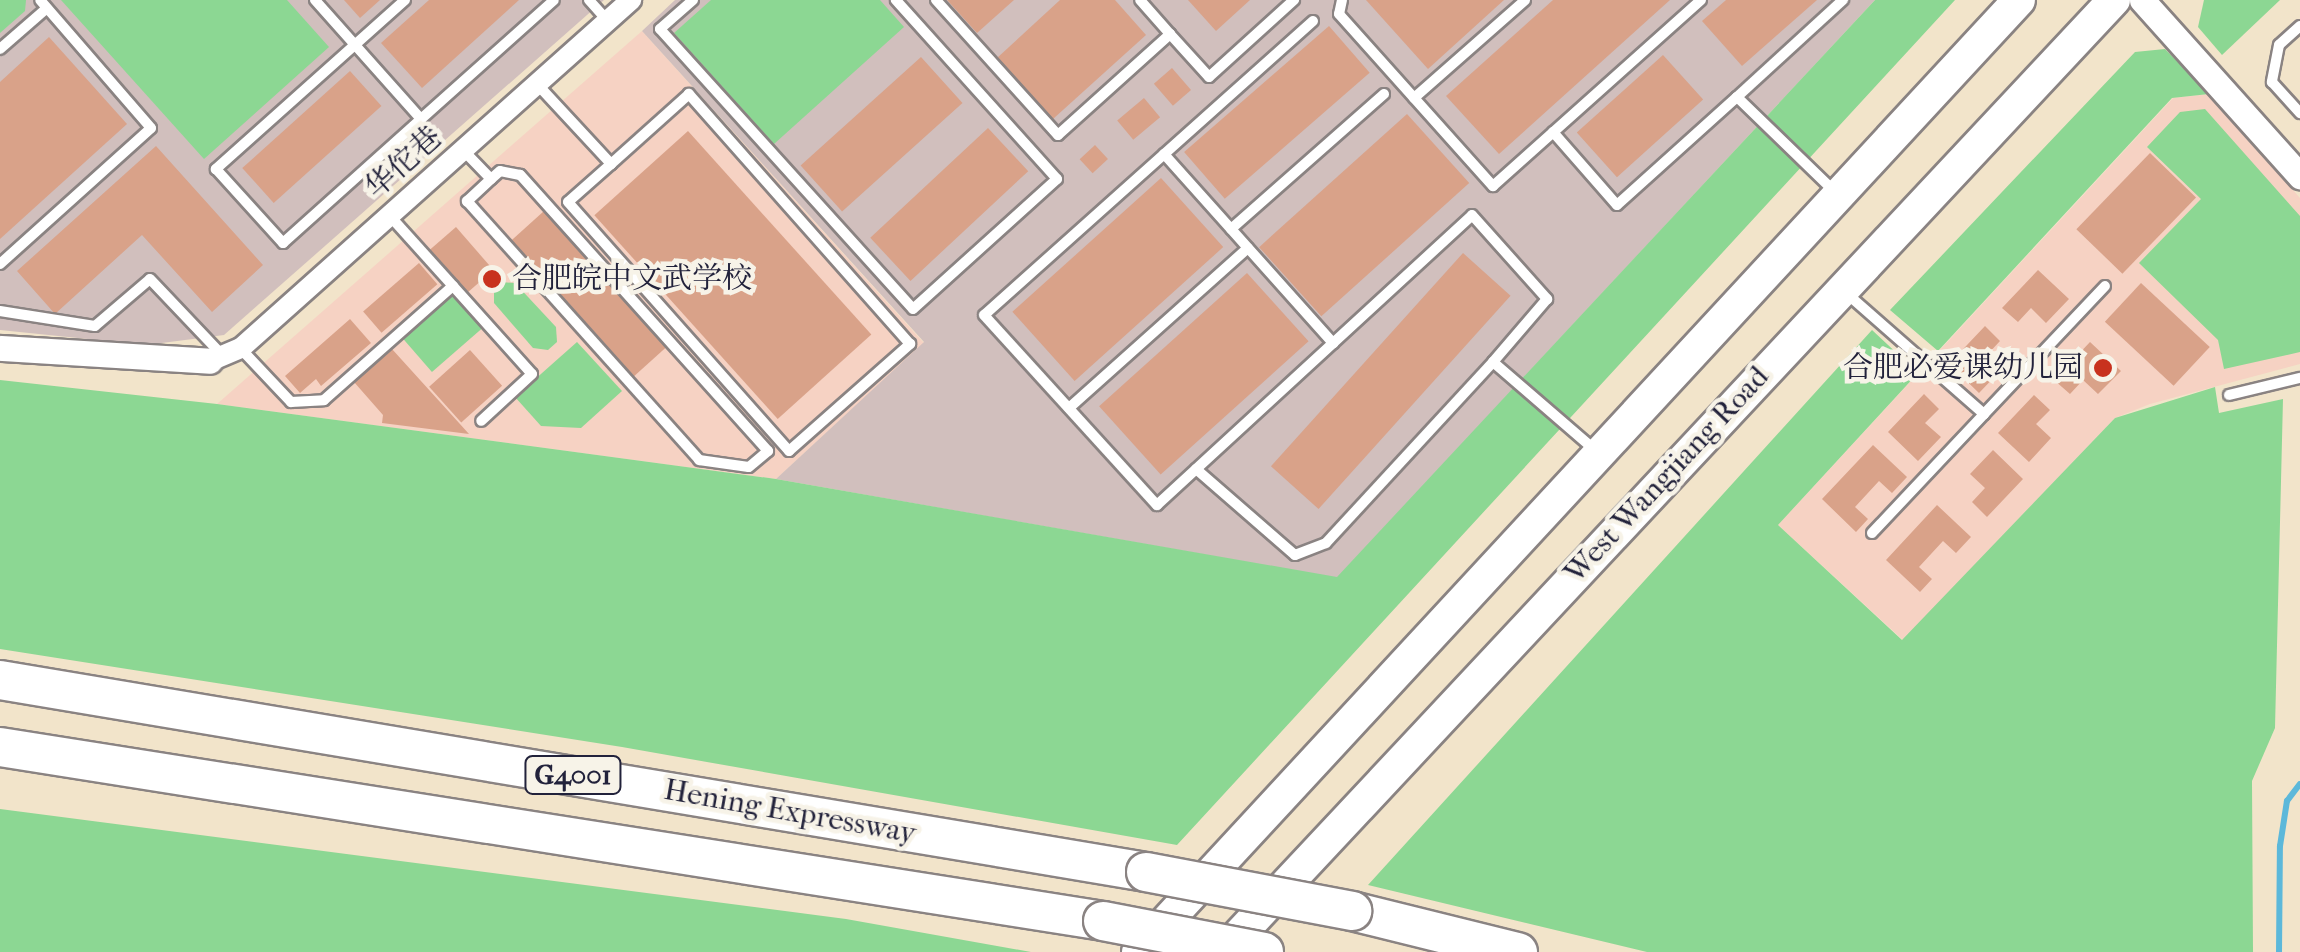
<!DOCTYPE html>
<meta charset="utf-8">
<style>
body{margin:0}
#map{position:relative;width:2300px;height:952px;overflow:hidden;background:#f2e4ca;font-family:"IM FELL French Canon","Noto Serif SC",serif}
div>[style]{position:absolute}
[style*='--x']{left:calc(var(--x)*1px);top:calc(var(--y)*1px);width:calc(var(--w)*1px);rotate:calc(var(--a)*1deg)}
.built>*{inset:0;background:#f6d2c3}
.industrial>*{inset:0;background:#d1bfbd}
.green>*{inset:0;background:#8cd793;transform-origin:0 0}
.stream>*{height:6px;margin:-3px;padding:0 3px;transform-origin:3px;border-radius:3px;background:#5cb8da}
.building>*{inset:0;background:#d9a289;transform-origin:0 0}
.roads{filter:drop-shadow(2px 0 #8a8382) drop-shadow(-2px 0 #8a8382) drop-shadow(0 2px #8a8382) drop-shadow(0 -2px #8a8382)}
.service>*{height:10px;margin:-5px;padding:0 5px;transform-origin:5px;border-radius:5px;background:#fff}
.minor>*{height:20px;margin:-10px;padding:0 10px;transform-origin:10px;border-radius:10px;background:#fff}
.tertiary>*{height:25px;margin:-12.5px;padding:0 12.5px;transform-origin:12.5px;border-radius:12.5px;background:#fff}
.primary>*{height:32px;margin:-16px;padding:0 16px;transform-origin:16px;border-radius:16px;background:#fff}
.motorway>*{height:38px;margin:-19px;padding:0 19px;transform-origin:19px;border-radius:19px;background:#fff}
.bridges{filter:drop-shadow(2px 0 #8a8382) drop-shadow(-2px 0 #8a8382) drop-shadow(0 2px #8a8382) drop-shadow(0 -2px #8a8382)}
.motorway-bridge>*{height:38px;margin:-19px;padding:0 19px;transform-origin:19px;border-radius:19px;background:#fff}
.dots>*{width:28px;height:28px;translate:-50% -50%;box-sizing:border-box;border:5px solid #f7f3e8;border-radius:50%}
span{translate:-50% -50%;white-space:nowrap;text-align:center;line-height:1.15;-webkit-text-stroke:9px #f7f3e8;paint-order:stroke}
.shield-label span{padding:2px 8px;background:#f7f3e8;border:2px solid;border-radius:8px;-webkit-text-stroke-width:0}
.shield-label{font-size:28px;color:#22223b;font-weight:700}
.street-label{font-size:30px;color:#22223b}
.poi-label{font-size:30px;color:#22223b}
.left{translate:0 -50%;text-align:left}
.right{translate:-100% -50%;text-align:right}
</style>
<div id="map">
<div class="built">
<div style="clip-path:polygon(642px 31px,924px 343px,776px 479px,217px 404px)"></div>
<div style="clip-path:polygon(2209px 94px,2300px 198px,2300px 364px,2150px 404px,2115px 418px,1903px 640px,1778px 525px,2173px 98px)"></div>
</div>
<div class="industrial">
<div style="clip-path:polygon(0 0,604px 0,224px 335px,146px 345px,0 330px)"></div>
<div style="clip-path:polygon(675px 0,1875px 0,1337px 578px,776px 479px,924px 342px,642px 31px)"></div>
</div>
<div class="green">
<div style="clip-path:polygon(0 0,26px 0,25px 11px,0 33px)"></div>
<div style="clip-path:polygon(61px 0,287px 0,329px 47px,204px 159px)"></div>
<div style="clip-path:polygon(711px 0,880px 0,904px 27px,774px 144px,674px 33px)"></div>
<div style="clip-path:polygon(1875px 0,1955px 0,1177px 845px,622px 747px,0 649px,0 380px,217px 404px,776px 479px,1337px 577px)"></div>
<div style="clip-path:polygon(2204px 0,2280px 0,2222px 55px,2198px 27px)"></div>
<div style="clip-path:polygon(2165px 49px,2209px 94px,2172px 98px,1938px 351px,1890px 310px,2135px 52px)"></div>
<div style="clip-path:polygon(2205px 109px,2300px 216px,2300px 352px,2224px 369px,2218px 340px,2139px 263px,2201px 199px,2147px 147px,2180px 112px)"></div>
<div style="clip-path:polygon(501px 282px,515px 283px,556px 327px,557px 342px,548px 350px,533px 348px,494px 303px,494px 289px)"></div>
<div style="left:453px;top:294px;width:45px;height:67px;rotate:49deg"></div>
<div style="clip-path:polygon(1872px 330px,1918px 373px,1778px 525px,1902px 640px,2115px 418px,2215px 387px,2219px 413px,2283px 399px,2275px 728px,2252px 781px,2253px 952px,1647px 952px,1368px 885px)"></div>
<div style="clip-path:polygon(577px 342px,622px 391px,581px 428px,541px 426px,515px 397px)"></div>
<div style="clip-path:polygon(0 809px,846px 919px,1031px 952px,0 952px)"></div>
</div>
<div class="stream">
<div style="--x:2279;--y:952;--w:106;--a:-89.5"></div>
<div style="--x:2280;--y:846;--w:46;--a:-81.2"></div>
<div style="--x:2287;--y:801;--w:21;--a:-53"></div>
</div>
<div class="building">
<div style="clip-path:polygon(344px 0,380px 0,360px 18px)"></div>
<div style="clip-path:polygon(429px 0,519px 0,422px 88px,381px 43px)"></div>
<div style="clip-path:polygon(947px 0,1014px 0,977px 33px)"></div>
<div style="clip-path:polygon(1060px 0,1115px 0,1146px 35px,1053px 119px,997px 58px)"></div>
<div style="clip-path:polygon(1188px 0,1250px 0,1216px 31px)"></div>
<div style="clip-path:polygon(1366px 0,1504px 0,1428px 69px)"></div>
<div style="clip-path:polygon(1553px 0,1670px 0,1499px 154px,1446px 96px)"></div>
<div style="clip-path:polygon(1726px 0,1817px 0,1742px 66px,1702px 21px)"></div>
<div style="left:1329px;top:26px;width:62px;height:192px;rotate:49deg"></div>
<div style="clip-path:polygon(49px 37px,127px 124px,0 239px,0 82px)"></div>
<div style="left:1663px;top:55px;width:60px;height:116px;rotate:48deg"></div>
<div style="left:921px;top:57px;width:62px;height:162px;rotate:48deg"></div>
<div style="left:1172px;top:68px;width:29px;height:24px;rotate:49deg"></div>
<div style="left:350px;top:71px;width:47px;height:145px;rotate:48deg"></div>
<div style="left:1144px;top:98px;width:25px;height:35px;rotate:50deg"></div>
<div style="left:1407px;top:114px;width:93px;height:199px;rotate:48deg"></div>
<div style="left:988px;top:128px;width:59px;height:161px;rotate:47deg"></div>
<div style="left:688px;top:131px;width:274px;height:126px;rotate:48deg"></div>
<div style="left:1095px;top:145px;width:19px;height:21px;rotate:47deg"></div>
<div style="clip-path:polygon(156px 146px,263px 265px,212px 312px,142px 235px,55px 314px,17px 271px)"></div>
<div style="left:2150px;top:153px;width:64px;height:106px;rotate:44deg"></div>
<div style="left:1161px;top:178px;width:93px;height:200px;rotate:48deg"></div>
<div style="left:544px;top:211px;width:183px;height:44px;rotate:48deg"></div>
<div style="left:456px;top:227px;width:57px;height:35px;rotate:49deg"></div>
<div style="left:1463px;top:253px;width:64px;height:287px;rotate:42deg"></div>
<div style="left:419px;top:263px;width:28px;height:74px;rotate:49deg"></div>
<div style="clip-path:polygon(2038px 270px,2069px 299px,2046px 323px,2031px 308px,2018px 322px,2002px 308px)"></div>
<div style="left:1247px;top:273px;width:92px;height:199px;rotate:48deg"></div>
<div style="left:2141px;top:283px;width:94px;height:53px;rotate:43deg"></div>
<div style="clip-path:polygon(350px 319px,371px 343px,321px 386px,316px 379px,300px 393px,285px 376px)"></div>
<div style="clip-path:polygon(1985px 326px,2000px 341px,1987px 355px,2002px 369px,1979px 393px,1949px 364px)"></div>
<div style="clip-path:polygon(2090px 342px,2121px 371px,2098px 394px,2083px 380px,2070px 394px,2054px 380px)"></div>
<div style="clip-path:polygon(392px 349px,469px 434px,382px 423px,383px 415px,354px 382px)"></div>
<div style="left:470px;top:350px;width:48px;height:55px;rotate:48deg"></div>
<div style="clip-path:polygon(1924px 394px,1939px 409px,1925px 423px,1941px 437px,1918px 461px,1888px 432px)"></div>
<div style="clip-path:polygon(2034px 395px,2050px 410px,2036px 424px,2051px 438px,2029px 462px,1998px 433px)"></div>
<div style="clip-path:polygon(1873px 445px,1907px 477px,1892px 493px,1879px 481px,1855px 507px,1868px 519px,1856px 532px,1822px 499px)"></div>
<div style="clip-path:polygon(1993px 450px,2023px 479px,1987px 517px,1972px 502px,1985px 488px,1970px 474px)"></div>
<div style="clip-path:polygon(1937px 505px,1971px 537px,1956px 553px,1943px 541px,1919px 567px,1932px 579px,1920px 592px,1886px 560px)"></div>
</div>
<div class="roads">
<div class="service">
<div style="--x:315;--y:0;--w:159;--a:48.3"></div>
<div style="--x:421;--y:119;--w:178;--a:-41.8"></div>
<div style="--x:405;--y:0;--w:254;--a:138.2"></div>
<div style="--x:216;--y:169;--w:100;--a:47.8"></div>
<div style="--x:283;--y:243;--w:186;--a:-41.9"></div>
<div style="--x:589;--y:0;--w:27;--a:48"></div>
<div style="--x:693;--y:0;--w:44;--a:138.7"></div>
<div style="--x:660;--y:29;--w:377;--a:47.9"></div>
<div style="--x:913;--y:309;--w:194;--a:-42.1"></div>
<div style="--x:1057;--y:179;--w:241;--a:-132"></div>
<div style="--x:936;--y:0;--w:182;--a:47.9"></div>
<div style="--x:1058;--y:135;--w:151;--a:-42"></div>
<div style="--x:1170;--y:34;--w:45;--a:-131.4"></div>
<div style="--x:1342;--y:0;--w:14;--a:102"></div>
<div style="--x:1339;--y:14;--w:231;--a:48.2"></div>
<div style="--x:1493;--y:186;--w:279;--a:-41.8"></div>
<div style="--x:1313;--y:21;--w:441;--a:138.2"></div>
<div style="--x:984;--y:315;--w:257;--a:47.7"></div>
<div style="--x:1157;--y:505;--w:428;--a:-42.6"></div>
<div style="--x:1472;--y:215;--w:113;--a:48.2"></div>
<div style="--x:1547;--y:299;--w:83;--a:130.6"></div>
<div style="--x:1493;--y:362;--w:136;--a:40.8"></div>
<div style="--x:2300;--y:26;--w:28;--a:138"></div>
<div style="--x:2279;--y:45;--w:38;--a:101"></div>
<div style="--x:2272;--y:82;--w:42;--a:47.9"></div>
<div style="--x:1170;--y:34;--w:58;--a:47.8"></div>
<div style="--x:1209;--y:77;--w:115;--a:-42.2"></div>
<div style="--x:0;--y:49;--w:62;--a:-41.1"></div>
<div style="--x:537;--y:84;--w:109;--a:47.2"></div>
<div style="--x:611;--y:164;--w:57;--a:138.5"></div>
<div style="--x:568;--y:202;--w:333;--a:48.4"></div>
<div style="--x:789;--y:451;--w:162;--a:-41.5"></div>
<div style="--x:910;--y:344;--w:334;--a:-131.5"></div>
<div style="--x:689;--y:94;--w:105;--a:138.1"></div>
<div style="--x:1737;--y:97;--w:144;--a:-42.5"></div>
<div style="--x:1414;--y:98;--w:148;--a:-41.4"></div>
<div style="--x:1553;--y:132;--w:97;--a:48.8"></div>
<div style="--x:1617;--y:205;--w:161;--a:-42"></div>
<div style="--x:1737;--y:97;--w:136;--a:44.1"></div>
<div style="--x:463;--y:150;--w:40;--a:46"></div>
<div style="--x:491;--y:179;--w:33;--a:137"></div>
<div style="--x:467;--y:201;--w:348;--a:48.1"></div>
<div style="--x:699;--y:460;--w:50;--a:8"></div>
<div style="--x:749;--y:467;--w:25;--a:-40"></div>
<div style="--x:768;--y:451;--w:371;--a:-131.9"></div>
<div style="--x:520;--y:175;--w:20;--a:-169"></div>
<div style="--x:500;--y:171;--w:12;--a:138"></div>
<div style="--x:1164;--y:154;--w:254;--a:48.2"></div>
<div style="--x:390;--y:216;--w:94;--a:48"></div>
<div style="--x:1231;--y:229;--w:204;--a:-41.4"></div>
<div style="--x:0;--y:264;--w:203;--a:-42"></div>
<div style="--x:151;--y:128;--w:169;--a:-130.9"></div>
<div style="--x:1845;--y:292;--w:185;--a:41.3"></div>
<div style="--x:1984;--y:414;--w:176;--a:-46.6"></div>
<div style="--x:0;--y:311;--w:96;--a:9"></div>
<div style="--x:95;--y:326;--w:72;--a:-40.5"></div>
<div style="--x:150;--y:279;--w:105;--a:46.5"></div>
<div style="--x:241;--y:349;--w:73;--a:46.7"></div>
<div style="--x:291;--y:402;--w:33;--a:-3"></div>
<div style="--x:324;--y:400;--w:172;--a:-41.5"></div>
<div style="--x:453;--y:286;--w:118;--a:48.1"></div>
<div style="--x:532;--y:374;--w:69;--a:137.3"></div>
<div style="--x:2229;--y:395;--w:73;--a:-13.5"></div>
<div style="--x:1069;--y:408;--w:240;--a:-41.8"></div>
<div style="--x:1196;--y:469;--w:131;--a:41"></div>
<div style="--x:1295;--y:555;--w:33;--a:-21"></div>
<div style="--x:1326;--y:543;--w:246;--a:-47.3"></div>
<div style="--x:1872;--y:533;--w:163;--a:-46.7"></div>
</div>
<div class="minor">
<div style="--x:210;--y:361;--w:34;--a:-23"></div>
<div style="--x:241;--y:348;--w:523;--a:-41.74"></div>
</div>
<div class="tertiary">
<div style="--x:2142;--y:0;--w:237;--a:48.1"></div>
<div style="--x:0;--y:348;--w:210;--a:3.5"></div>
</div>
<div class="primary">
<div style="--x:1138;--y:952;--w:1297;--a:-47.22"></div>
<div style="--x:1223;--y:952;--w:1304;--a:-46.9"></div>
</div>
<div class="motorway">
<div style="--x:0;--y:680;--w:1162;--a:9.51"></div>
<div style="--x:0;--y:747;--w:1117;--a:8.96"></div>
<div style="--x:1352;--y:911;--w:171;--a:13.9"></div>
</div>
</div>
<div class="bridges">
<div class="motorway-bridge">
<div style="--x:1146;--y:872;--w:210;--a:10.7"></div>
<div style="--x:1103;--y:921;--w:164;--a:10.9"></div>
</div>
</div>
<div class="dots">
<div style="left:492px;top:279px;background:#c8321e"></div>
<div style="left:2103px;top:368px;background:#c8321e"></div>
</div>
<div class="shield-label">
<span style="left:573px;top:775px">G4001</span>
</div>
<div class="street-label">
<span style="left:404px;top:163px;rotate:-42deg">华佗巷</span>
<span style="left:1667px;top:475px;rotate:-47deg">West Wangjiang Road</span>
<span style="left:790px;top:812px;rotate:10deg">Hening Expressway</span>
</div>
<div class="poi-label">
<span class="left" style="left:512px;top:279px">合肥皖中文武学校</span>
<span class="right" style="left:2083px;top:368px">合肥必爱课幼儿园</span>
</div>
</div>
